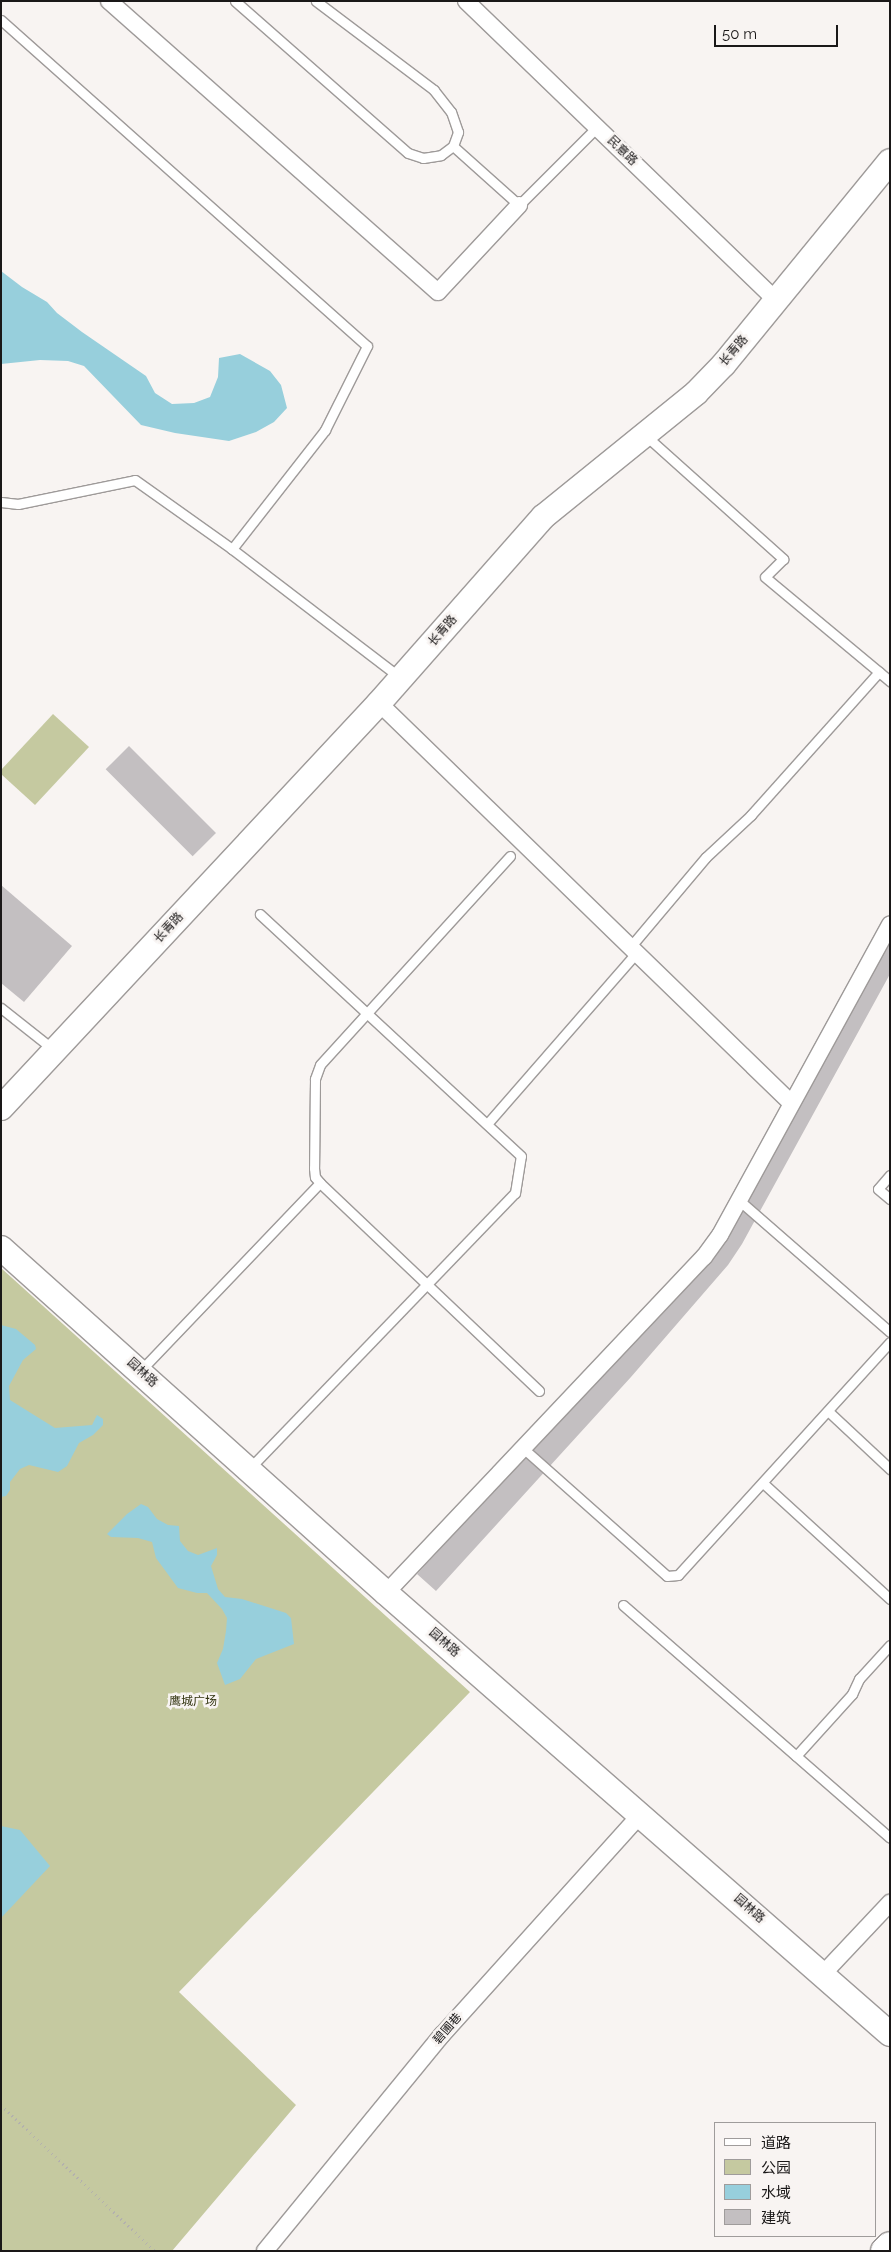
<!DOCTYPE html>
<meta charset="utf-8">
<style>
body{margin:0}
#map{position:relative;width:891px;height:2252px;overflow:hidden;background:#f8f4f2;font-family:Raleway,"Noto Sans SC",sans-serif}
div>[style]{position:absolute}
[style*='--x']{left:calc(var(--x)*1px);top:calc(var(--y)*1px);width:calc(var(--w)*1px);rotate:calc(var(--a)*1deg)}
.green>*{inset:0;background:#c5c9a0}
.water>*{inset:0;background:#97cfdc}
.building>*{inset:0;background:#c3bfc1;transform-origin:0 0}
.path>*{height:3px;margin-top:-1.5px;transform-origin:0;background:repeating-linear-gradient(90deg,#b3b0ae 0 1px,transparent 0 5px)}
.roads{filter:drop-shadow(1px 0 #9e9a99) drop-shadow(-1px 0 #9e9a99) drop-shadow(0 1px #9e9a99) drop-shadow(0 -1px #9e9a99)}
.lane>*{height:9px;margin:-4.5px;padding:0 4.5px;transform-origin:4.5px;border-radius:4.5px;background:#fff}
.street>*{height:16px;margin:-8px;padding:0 8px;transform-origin:8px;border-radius:8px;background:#fff}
.secondary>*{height:24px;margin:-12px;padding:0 12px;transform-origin:12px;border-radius:12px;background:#fff}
.primary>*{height:26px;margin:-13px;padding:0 13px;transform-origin:13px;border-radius:13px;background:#fff}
span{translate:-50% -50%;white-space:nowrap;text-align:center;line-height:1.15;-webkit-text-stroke:5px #f8f4f2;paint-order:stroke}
.street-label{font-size:12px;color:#1a1818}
.park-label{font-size:12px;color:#30320e}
.frame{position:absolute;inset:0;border:2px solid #1a1818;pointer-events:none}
.legend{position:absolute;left:714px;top:2122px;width:162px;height:115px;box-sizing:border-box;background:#f8f4f2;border:1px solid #9f9c9b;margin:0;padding:6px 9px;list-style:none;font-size:15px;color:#1a1818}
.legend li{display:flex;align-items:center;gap:10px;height:25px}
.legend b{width:25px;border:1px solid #9f9c9b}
.scale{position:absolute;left:714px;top:25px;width:124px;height:22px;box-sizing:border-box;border:2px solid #1a1818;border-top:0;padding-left:6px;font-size:15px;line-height:18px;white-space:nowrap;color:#1a1818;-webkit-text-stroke:4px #f8f4f2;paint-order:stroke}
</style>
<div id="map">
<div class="green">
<div style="clip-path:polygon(53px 714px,89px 747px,35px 805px,1px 774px,1px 770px)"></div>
<div style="clip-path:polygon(1px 1268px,470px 1692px,179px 1992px,296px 2105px,172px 2251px,1px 2251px)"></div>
</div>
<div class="water">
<div style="clip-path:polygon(1px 271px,22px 287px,47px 302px,57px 313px,82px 332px,146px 376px,155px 393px,172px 404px,194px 403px,210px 397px,218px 377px,219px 358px,240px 354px,270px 371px,281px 385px,287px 408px,274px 422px,256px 432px,229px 441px,175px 433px,141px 425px,84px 366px,68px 361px,40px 360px,1px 364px)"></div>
<div style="clip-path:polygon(1px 1325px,16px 1329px,35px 1345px,36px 1349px,23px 1360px,9px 1386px,10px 1400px,55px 1428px,92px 1425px,97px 1415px,103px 1419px,103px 1425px,93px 1435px,79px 1443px,67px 1466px,58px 1472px,29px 1465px,20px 1469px,10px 1482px,10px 1490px,6px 1496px,1px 1497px)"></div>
<div style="clip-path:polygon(141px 1504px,148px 1507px,157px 1519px,168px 1525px,179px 1526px,180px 1541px,188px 1551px,198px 1555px,217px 1548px,217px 1555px,211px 1566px,218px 1589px,225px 1597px,242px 1599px,286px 1613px,291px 1618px,294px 1644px,256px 1659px,240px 1679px,225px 1685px,217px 1663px,223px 1649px,226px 1631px,227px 1618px,222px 1609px,207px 1593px,197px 1593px,178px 1588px,156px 1558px,152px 1542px,138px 1538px,111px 1537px,107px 1534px,127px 1514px)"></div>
<div style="clip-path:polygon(1px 1826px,20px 1830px,50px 1866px,1px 1918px)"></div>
</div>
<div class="building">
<div style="left:129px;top:746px;width:123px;height:33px;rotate:45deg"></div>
<div style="clip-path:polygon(1px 885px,72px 946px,24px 1002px,1px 983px)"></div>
<div style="clip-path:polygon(890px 929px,890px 974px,742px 1244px,728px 1265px,631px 1377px,436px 1591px,417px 1574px,613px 1362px,710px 1251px)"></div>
</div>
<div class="path">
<div style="--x:1;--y:2105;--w:212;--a:43.5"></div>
</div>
<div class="roads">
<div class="lane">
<div style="--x:235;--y:1;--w:230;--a:41.3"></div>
<div style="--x:408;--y:153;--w:16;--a:18"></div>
<div style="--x:423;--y:158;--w:18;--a:-9"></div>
<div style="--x:441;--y:155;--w:15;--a:-37"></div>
<div style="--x:453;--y:146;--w:15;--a:-70"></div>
<div style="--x:458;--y:132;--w:21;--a:-109"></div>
<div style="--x:451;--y:112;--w:28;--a:-128"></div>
<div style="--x:434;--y:90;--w:148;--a:-143"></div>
<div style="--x:1;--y:20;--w:490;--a:41.7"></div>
<div style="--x:367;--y:346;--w:94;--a:116.6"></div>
<div style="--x:325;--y:430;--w:151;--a:128"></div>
<div style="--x:453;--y:146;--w:89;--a:41.8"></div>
<div style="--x:519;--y:205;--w:110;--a:-45"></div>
<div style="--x:645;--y:435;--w:186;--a:41.9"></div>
<div style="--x:783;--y:559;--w:25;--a:135"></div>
<div style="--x:765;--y:577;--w:163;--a:39.8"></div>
<div style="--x:1;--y:502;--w:17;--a:7"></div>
<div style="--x:18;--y:504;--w:119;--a:-11.6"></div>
<div style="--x:135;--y:480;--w:119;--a:35.4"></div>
<div style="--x:232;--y:549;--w:213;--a:37.4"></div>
<div style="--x:510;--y:856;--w:282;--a:132.3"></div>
<div style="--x:320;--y:1065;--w:15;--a:110"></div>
<div style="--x:315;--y:1079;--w:89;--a:90.6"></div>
<div style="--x:314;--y:1168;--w:9;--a:84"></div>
<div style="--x:315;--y:1177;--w:8;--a:50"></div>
<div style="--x:320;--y:1183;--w:302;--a:43.5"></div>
<div style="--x:631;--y:946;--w:116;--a:-49.9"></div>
<div style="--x:706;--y:857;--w:62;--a:-43"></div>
<div style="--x:751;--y:815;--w:192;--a:-48.2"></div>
<div style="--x:1;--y:1008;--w:68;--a:38.4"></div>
<div style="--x:487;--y:1124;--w:228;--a:-48.9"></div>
<div style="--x:890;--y:1175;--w:18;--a:131"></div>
<div style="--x:878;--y:1189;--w:16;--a:40"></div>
<div style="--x:741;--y:1202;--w:198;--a:41.1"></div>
<div style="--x:141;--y:1370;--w:259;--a:-46.3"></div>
<div style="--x:828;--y:1411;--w:85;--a:43.1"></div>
<div style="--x:524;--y:1449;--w:191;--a:41.6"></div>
<div style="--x:667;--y:1576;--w:11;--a:-5"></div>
<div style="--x:678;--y:1575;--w:315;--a:-47.7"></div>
<div style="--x:249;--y:1469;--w:383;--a:-46.1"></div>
<div style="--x:515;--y:1193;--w:37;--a:-81"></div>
<div style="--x:521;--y:1156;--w:356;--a:-137.2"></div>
<div style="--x:763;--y:1483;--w:172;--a:42.4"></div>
<div style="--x:623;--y:1605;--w:354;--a:41.1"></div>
<div style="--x:796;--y:1756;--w:84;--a:-47.9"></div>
<div style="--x:852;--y:1694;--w:17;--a:-65"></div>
<div style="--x:859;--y:1679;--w:46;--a:-47.6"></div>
</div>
<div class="street">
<div style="--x:109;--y:1;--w:439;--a:41.5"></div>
<div style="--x:438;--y:292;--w:119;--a:-47"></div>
<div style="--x:466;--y:1;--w:432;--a:44"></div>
<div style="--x:379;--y:703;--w:574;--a:44.15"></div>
<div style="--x:386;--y:1593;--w:463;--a:-46.6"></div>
<div style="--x:704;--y:1257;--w:27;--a:-54"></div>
<div style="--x:720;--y:1235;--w:354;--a:-61.3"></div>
<div style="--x:823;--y:1974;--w:98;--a:-46.7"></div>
<div style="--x:265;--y:2251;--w:279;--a:-50.7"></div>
<div style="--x:442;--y:2035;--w:296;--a:-48"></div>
</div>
<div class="secondary">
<div style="--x:1;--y:1108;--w:554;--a:-46.97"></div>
<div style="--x:379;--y:703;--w:248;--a:-48.6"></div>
<div style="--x:543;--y:517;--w:197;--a:-39"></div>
<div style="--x:696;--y:393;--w:40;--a:-46"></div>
<div style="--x:724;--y:364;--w:262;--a:-50.7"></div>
<div style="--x:1;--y:1248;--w:517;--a:41.86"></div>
<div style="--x:386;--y:1593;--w:670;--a:41.19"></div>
</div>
<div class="primary">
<div style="--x:884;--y:2251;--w:8;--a:-45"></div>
</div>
</div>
<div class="street-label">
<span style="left:622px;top:151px;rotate:44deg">民意路</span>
<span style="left:734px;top:351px;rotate:-49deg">长青路</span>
<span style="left:443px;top:631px;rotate:-49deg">长青路</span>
<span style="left:169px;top:928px;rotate:-47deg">长青路</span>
<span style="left:142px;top:1373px;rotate:42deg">园林路</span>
<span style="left:444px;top:1643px;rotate:41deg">园林路</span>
<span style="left:749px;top:1909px;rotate:41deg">园林路</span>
<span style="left:448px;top:2029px;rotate:-49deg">碧圃巷</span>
</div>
<div class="park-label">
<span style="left:193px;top:1702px">鹰城广场</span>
</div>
<div class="frame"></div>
<ul class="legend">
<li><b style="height:6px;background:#fff"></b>道路</li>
<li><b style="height:14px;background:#c5c9a0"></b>公园</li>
<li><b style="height:14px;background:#97cfdc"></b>水域</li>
<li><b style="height:14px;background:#c3bfc1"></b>建筑</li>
</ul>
<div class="scale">50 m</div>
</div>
